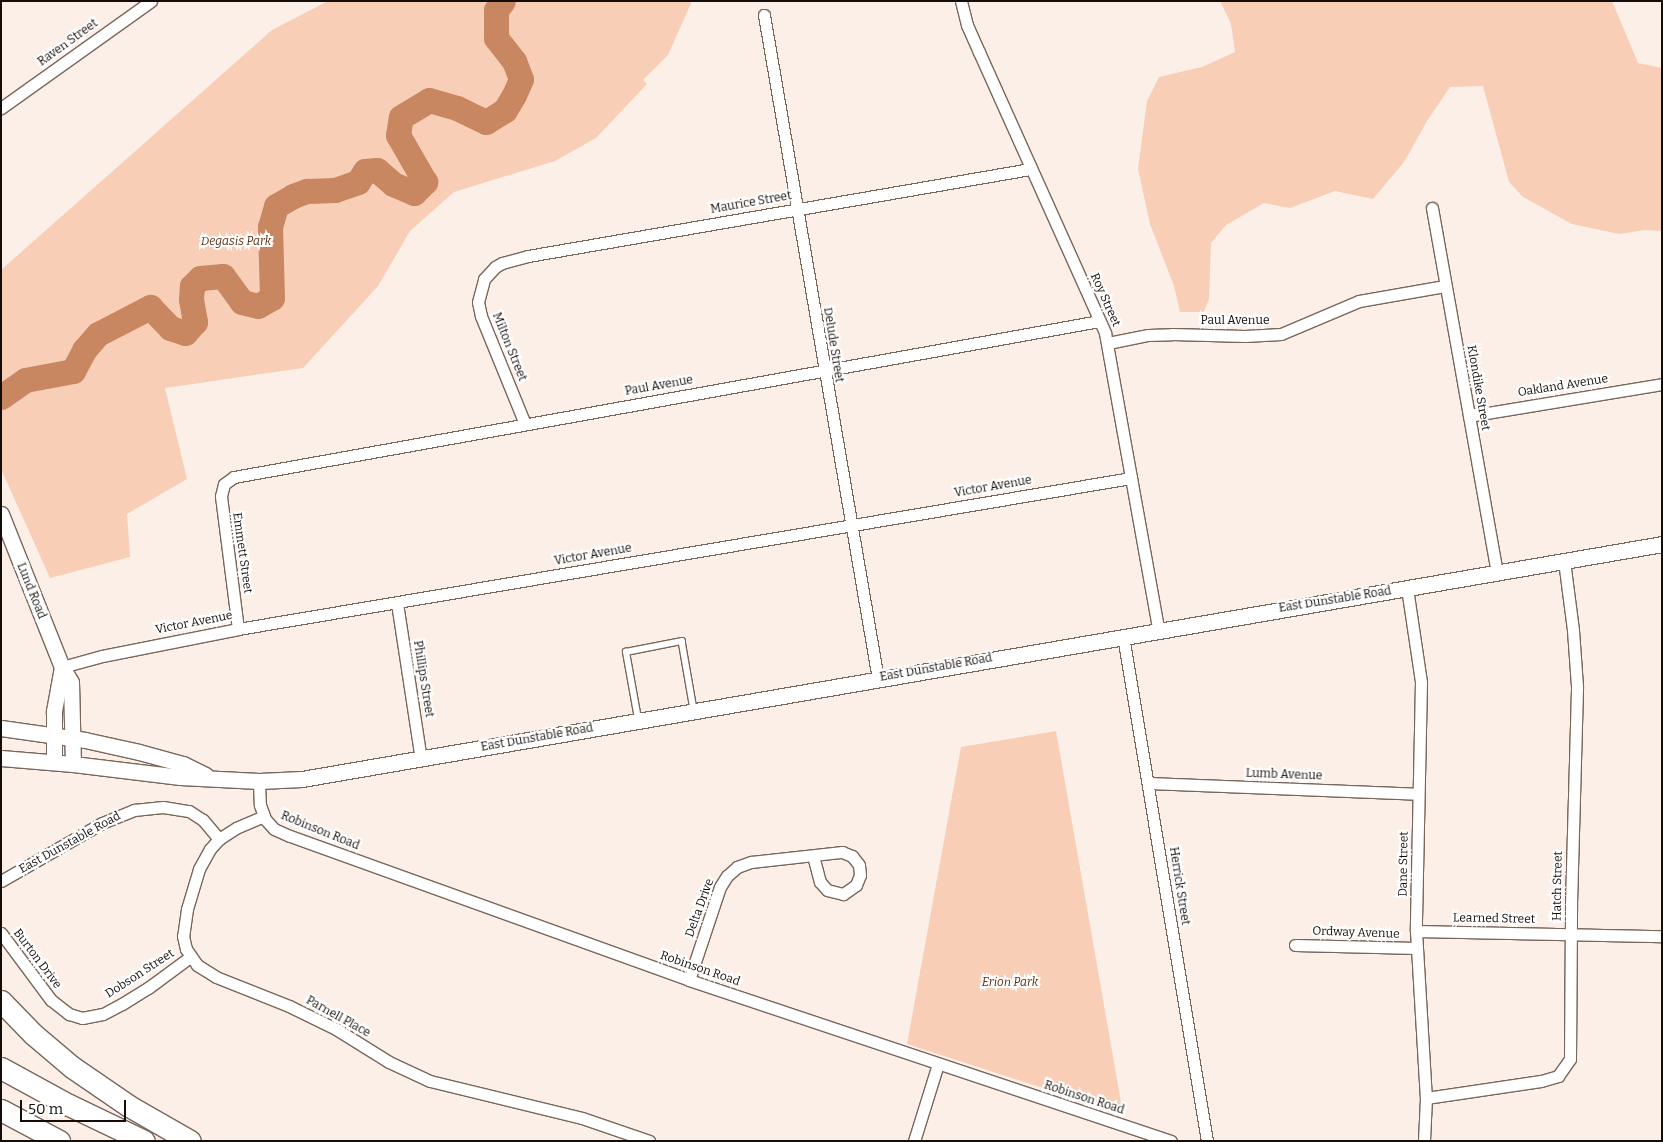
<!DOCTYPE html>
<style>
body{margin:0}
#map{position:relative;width:1663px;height:1142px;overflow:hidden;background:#fcefe7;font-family:Bitter,serif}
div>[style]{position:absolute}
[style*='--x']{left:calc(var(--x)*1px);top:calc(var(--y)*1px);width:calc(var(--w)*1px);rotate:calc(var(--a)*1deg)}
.green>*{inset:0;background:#f8ceb7}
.river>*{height:25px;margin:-12.5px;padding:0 12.5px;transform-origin:12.5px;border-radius:12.5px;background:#c88761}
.roads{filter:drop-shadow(1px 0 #79665b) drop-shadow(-1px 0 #79665b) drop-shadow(0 1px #79665b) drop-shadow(0 -1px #79665b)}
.service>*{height:5.5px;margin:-2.75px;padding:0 2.75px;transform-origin:2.75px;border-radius:2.75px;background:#fff}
.minor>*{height:11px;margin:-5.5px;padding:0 5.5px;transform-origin:5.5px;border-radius:5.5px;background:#fff}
.tertiary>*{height:15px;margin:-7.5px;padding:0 7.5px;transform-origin:7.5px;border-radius:7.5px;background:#fff}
.motorway>*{height:21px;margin:-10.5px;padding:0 10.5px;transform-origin:10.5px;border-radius:10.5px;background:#fff}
span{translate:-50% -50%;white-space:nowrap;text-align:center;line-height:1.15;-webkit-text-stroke:4px #fff;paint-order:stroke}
.street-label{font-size:12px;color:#130c08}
.park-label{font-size:12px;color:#5c3013;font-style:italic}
.frame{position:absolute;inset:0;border:2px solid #130c08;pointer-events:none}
.scale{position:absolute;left:20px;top:1100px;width:106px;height:22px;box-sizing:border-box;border:2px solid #130c08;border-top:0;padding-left:6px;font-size:15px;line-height:18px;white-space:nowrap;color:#130c08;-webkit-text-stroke:4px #fff;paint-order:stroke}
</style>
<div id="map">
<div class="green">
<div style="clip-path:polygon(328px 1px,692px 1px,668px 55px,643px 80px,647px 84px,596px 138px,555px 161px,454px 192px,410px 231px,378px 286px,303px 368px,165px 388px,187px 479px,127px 514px,130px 557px,50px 578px,1px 469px,1px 270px,272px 30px)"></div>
<div style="clip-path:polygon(1220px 1px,1612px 1px,1638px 63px,1662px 68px,1662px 231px,1645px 230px,1619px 234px,1572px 224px,1523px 197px,1509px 182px,1483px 86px,1450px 87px,1427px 121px,1404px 162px,1373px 199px,1335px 191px,1290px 208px,1264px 203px,1226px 225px,1211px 243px,1209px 299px,1204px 312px,1180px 312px,1174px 286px,1150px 224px,1138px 169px,1147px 101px,1159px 77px,1202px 67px,1235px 52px,1231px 24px)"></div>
<div style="clip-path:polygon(1056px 731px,1123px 1114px,907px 1044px,961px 747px)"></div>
</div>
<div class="river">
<div style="--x:1;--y:397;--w:29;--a:-35"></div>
<div style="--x:25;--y:380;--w:49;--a:-10.6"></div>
<div style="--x:73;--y:371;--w:24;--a:-62"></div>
<div style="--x:84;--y:350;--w:21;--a:-49"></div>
<div style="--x:98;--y:334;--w:59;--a:-27.4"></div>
<div style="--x:150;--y:307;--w:29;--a:46"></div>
<div style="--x:170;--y:328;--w:16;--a:18"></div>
<div style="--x:185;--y:333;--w:15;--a:-48"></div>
<div style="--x:195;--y:322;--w:23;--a:-100"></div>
<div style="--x:191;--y:299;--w:13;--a:-86"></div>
<div style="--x:192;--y:286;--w:11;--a:-45"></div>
<div style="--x:200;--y:278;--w:23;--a:-5"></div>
<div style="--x:223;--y:276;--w:32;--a:54"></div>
<div style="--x:242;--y:302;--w:16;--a:14"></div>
<div style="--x:258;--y:306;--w:16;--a:-30"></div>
<div style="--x:272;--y:298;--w:71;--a:-91.6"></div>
<div style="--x:270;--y:227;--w:22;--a:-74"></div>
<div style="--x:276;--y:206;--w:20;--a:-30"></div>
<div style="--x:293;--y:196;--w:15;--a:-20"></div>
<div style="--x:307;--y:191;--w:28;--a:-2"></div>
<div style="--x:335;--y:190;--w:24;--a:-19"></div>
<div style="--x:358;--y:182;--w:13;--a:-58"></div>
<div style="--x:365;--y:171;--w:12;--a:-5"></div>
<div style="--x:377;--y:170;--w:21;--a:41"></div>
<div style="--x:393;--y:184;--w:23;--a:23"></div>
<div style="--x:414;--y:193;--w:16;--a:-45"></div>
<div style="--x:425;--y:182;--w:54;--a:-119.9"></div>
<div style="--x:398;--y:135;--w:18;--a:-81"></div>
<div style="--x:401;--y:117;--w:33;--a:-31"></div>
<div style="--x:429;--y:100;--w:29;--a:16"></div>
<div style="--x:457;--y:108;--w:32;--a:26"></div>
<div style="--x:486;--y:122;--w:22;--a:-32"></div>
<div style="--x:505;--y:110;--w:17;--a:-59"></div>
<div style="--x:514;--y:95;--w:17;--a:-66"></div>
<div style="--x:521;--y:79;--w:19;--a:-111"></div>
<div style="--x:514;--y:61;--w:29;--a:-128"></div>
<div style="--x:496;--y:38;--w:28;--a:-90"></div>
<div style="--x:496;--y:10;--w:11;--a:-52"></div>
</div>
<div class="roads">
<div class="service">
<div style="--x:638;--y:719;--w:68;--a:-100.2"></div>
<div style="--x:626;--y:652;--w:57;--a:-11.1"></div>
<div style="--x:682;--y:641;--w:70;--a:80.1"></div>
</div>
<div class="minor">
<div style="--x:961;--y:1;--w:25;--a:76"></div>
<div style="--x:967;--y:25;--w:30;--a:66"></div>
<div style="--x:979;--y:52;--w:308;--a:65.8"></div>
<div style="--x:1105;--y:333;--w:301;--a:79.8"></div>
<div style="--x:764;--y:15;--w:674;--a:80.26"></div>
<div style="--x:1;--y:108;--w:184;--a:-35.5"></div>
<div style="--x:1432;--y:208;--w:371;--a:79.9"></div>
<div style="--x:1108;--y:343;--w:41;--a:-11.3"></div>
<div style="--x:1148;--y:335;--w:24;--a:-2"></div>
<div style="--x:1172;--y:334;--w:73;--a:1.6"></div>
<div style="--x:1245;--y:336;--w:36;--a:-3"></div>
<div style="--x:1281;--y:334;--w:85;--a:-22.9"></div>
<div style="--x:1359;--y:301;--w:87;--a:-9.9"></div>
<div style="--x:1469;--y:416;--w:196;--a:-9.4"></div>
<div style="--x:525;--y:424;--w:117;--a:-112.2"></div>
<div style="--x:481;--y:316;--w:14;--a:-102"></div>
<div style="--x:478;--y:302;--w:24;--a:-75"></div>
<div style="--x:484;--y:279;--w:16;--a:-47"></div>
<div style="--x:495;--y:267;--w:8;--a:-30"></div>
<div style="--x:502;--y:263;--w:27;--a:-15"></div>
<div style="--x:528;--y:256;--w:509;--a:-9.83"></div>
<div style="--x:1407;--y:588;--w:95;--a:81.5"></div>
<div style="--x:1421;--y:682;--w:249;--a:91.2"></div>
<div style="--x:1416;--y:931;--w:167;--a:86.6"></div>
<div style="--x:1426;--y:1098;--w:43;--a:92.7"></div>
<div style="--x:397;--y:603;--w:158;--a:81.3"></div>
<div style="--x:238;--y:629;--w:134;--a:-97.3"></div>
<div style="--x:221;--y:496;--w:12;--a:-76"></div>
<div style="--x:224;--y:484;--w:12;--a:-35"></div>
<div style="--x:234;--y:477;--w:879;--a:-10.22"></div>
<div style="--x:1123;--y:636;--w:512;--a:80.56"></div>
<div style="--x:62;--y:667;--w:41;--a:-15.4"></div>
<div style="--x:102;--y:656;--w:139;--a:-11.2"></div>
<div style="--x:238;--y:629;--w:906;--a:-9.6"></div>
<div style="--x:259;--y:781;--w:24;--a:88"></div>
<div style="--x:260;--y:805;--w:15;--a:70"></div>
<div style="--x:265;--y:819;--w:13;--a:48"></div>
<div style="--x:274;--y:829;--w:17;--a:24"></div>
<div style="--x:290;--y:836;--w:424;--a:19.8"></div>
<div style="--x:689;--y:980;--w:508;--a:18.47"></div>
<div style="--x:1148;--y:783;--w:270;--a:2.3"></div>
<div style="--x:264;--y:816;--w:30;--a:157"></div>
<div style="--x:236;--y:828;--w:20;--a:147"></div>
<div style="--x:219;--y:839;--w:13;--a:132"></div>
<div style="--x:210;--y:849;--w:23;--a:119"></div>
<div style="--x:199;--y:869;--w:42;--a:106.7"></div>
<div style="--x:187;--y:909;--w:27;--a:98"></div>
<div style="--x:183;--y:936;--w:13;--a:77"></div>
<div style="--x:186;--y:949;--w:19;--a:55"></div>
<div style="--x:197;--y:965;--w:22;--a:32"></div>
<div style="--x:216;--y:977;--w:79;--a:21.7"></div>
<div style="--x:289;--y:1006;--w:52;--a:26.1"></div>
<div style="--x:336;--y:1029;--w:62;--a:31.9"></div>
<div style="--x:389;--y:1062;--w:45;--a:24.9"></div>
<div style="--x:430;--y:1081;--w:156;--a:13.7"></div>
<div style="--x:582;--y:1118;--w:71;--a:18.9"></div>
<div style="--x:1;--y:881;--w:116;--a:-29.9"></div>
<div style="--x:102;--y:823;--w:35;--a:-22"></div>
<div style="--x:134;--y:810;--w:29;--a:-6"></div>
<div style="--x:163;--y:807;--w:26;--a:9"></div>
<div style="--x:189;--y:811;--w:17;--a:33"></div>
<div style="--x:203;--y:820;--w:25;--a:50"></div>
<div style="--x:1416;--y:931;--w:246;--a:1.2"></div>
<div style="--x:1;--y:933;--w:84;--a:53.3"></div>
<div style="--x:51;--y:1000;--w:23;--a:38"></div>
<div style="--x:69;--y:1014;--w:14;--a:17"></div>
<div style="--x:82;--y:1018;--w:21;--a:-11"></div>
<div style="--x:103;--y:1014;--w:21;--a:-28"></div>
<div style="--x:122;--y:1004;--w:31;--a:-32"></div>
<div style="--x:148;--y:988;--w:52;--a:-36.4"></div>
<div style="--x:1295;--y:945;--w:122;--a:1.4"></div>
<div style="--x:689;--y:980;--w:98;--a:-71.6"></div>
<div style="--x:720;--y:887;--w:13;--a:-58"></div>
<div style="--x:727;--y:876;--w:13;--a:-42"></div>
<div style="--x:737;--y:867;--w:15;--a:-20"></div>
<div style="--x:751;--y:862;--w:92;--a:-6.3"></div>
<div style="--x:842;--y:852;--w:11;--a:22"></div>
<div style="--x:852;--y:856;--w:11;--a:52"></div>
<div style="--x:859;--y:865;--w:10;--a:84"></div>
<div style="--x:860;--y:875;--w:11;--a:112"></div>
<div style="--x:856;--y:885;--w:16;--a:145"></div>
<div style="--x:843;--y:894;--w:16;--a:-166"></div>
<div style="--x:827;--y:890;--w:11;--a:-131"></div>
<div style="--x:820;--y:882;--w:27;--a:-105"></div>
<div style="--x:1426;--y:1098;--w:116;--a:-8.4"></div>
<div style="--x:1541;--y:1081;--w:18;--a:-16"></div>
<div style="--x:1558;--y:1076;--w:21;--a:-55"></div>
<div style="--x:1570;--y:1059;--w:155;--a:-89.6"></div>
<div style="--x:1571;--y:904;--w:218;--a:-88.4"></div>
<div style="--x:1577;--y:686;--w:56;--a:-94.1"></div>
<div style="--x:1573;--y:630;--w:70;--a:-97.4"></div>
<div style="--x:914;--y:1141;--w:81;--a:-72.7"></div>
</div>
<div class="tertiary">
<div style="--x:1;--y:514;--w:165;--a:68.3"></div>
<div style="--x:62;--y:667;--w:17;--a:59"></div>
<div style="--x:71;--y:682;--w:82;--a:88.6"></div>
<div style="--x:1;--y:728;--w:85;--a:8.1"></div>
<div style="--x:85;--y:740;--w:55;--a:12.5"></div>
<div style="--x:139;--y:752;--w:46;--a:15.3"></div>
<div style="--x:183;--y:764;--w:25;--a:26"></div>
<div style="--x:1;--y:758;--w:72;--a:4.8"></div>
<div style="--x:73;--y:764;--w:108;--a:6.9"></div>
<div style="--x:180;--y:777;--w:79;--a:2.9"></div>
<div style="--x:259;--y:781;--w:43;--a:-2.7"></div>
<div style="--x:302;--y:779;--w:1380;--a:-9.8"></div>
<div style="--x:54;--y:762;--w:51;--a:-90"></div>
<div style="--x:54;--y:711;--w:45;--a:-79.7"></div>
</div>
<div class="motorway">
<div style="--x:1;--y:1001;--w:46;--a:45.9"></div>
<div style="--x:33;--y:1034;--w:51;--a:40.2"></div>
<div style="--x:72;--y:1067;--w:69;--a:34.4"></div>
<div style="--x:129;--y:1106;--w:70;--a:29.8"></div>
<div style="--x:1;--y:1068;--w:77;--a:28.6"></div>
<div style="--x:69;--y:1105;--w:83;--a:25.6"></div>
<div style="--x:1;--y:1110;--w:66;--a:28.1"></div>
</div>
</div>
<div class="street-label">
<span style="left:68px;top:43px;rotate:-36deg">Raven Street</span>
<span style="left:751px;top:203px;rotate:-10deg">Maurice Street</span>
<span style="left:1105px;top:300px;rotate:66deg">Roy Street</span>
<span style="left:1235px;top:321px">Paul Avenue</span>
<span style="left:833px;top:345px;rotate:81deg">Delude Street</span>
<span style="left:509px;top:347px;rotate:68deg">Milton Street</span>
<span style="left:659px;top:386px;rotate:-10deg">Paul Avenue</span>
<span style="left:1563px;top:386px;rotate:-9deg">Oakland Avenue</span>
<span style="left:1478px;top:388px;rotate:80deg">Klondike Street</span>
<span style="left:993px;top:487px;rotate:-10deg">Victor Avenue</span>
<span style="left:242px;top:553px;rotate:82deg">Emmett Street</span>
<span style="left:593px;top:555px;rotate:-10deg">Victor Avenue</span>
<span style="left:31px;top:591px;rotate:68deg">Lund Road</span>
<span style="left:1335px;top:600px;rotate:-9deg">East Dunstable Road</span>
<span style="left:194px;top:623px;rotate:-11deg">Victor Avenue</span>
<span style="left:936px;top:668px;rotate:-10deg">East Dunstable Road</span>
<span style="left:423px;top:679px;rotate:81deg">Phillips Street</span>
<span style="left:537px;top:738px;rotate:-10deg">East Dunstable Road</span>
<span style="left:1284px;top:775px;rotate:2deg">Lumb Avenue</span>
<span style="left:320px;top:831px;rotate:22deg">Robinson Road</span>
<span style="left:70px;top:843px;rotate:-29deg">East Dunstable Road</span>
<span style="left:1404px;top:864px;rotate:-89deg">Dane Street</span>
<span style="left:1179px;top:886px;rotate:81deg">Herrick Street</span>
<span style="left:1558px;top:886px;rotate:-89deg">Hatch Street</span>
<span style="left:700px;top:908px;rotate:-70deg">Delta Drive</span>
<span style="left:1494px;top:919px;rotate:1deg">Learned Street</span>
<span style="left:1356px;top:933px;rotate:2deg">Ordway Avenue</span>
<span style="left:37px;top:959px;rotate:53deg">Burton Drive</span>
<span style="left:700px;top:969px;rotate:19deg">Robinson Road</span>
<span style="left:140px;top:974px;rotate:-33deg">Dobson Street</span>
<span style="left:338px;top:1017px;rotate:29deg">Parnell Place</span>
<span style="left:1084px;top:1098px;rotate:18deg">Robinson Road</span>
</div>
<div class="park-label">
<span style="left:236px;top:242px">Degasis Park</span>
<span style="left:1010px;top:983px">Erion Park</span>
</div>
<div class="frame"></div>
<div class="scale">50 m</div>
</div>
